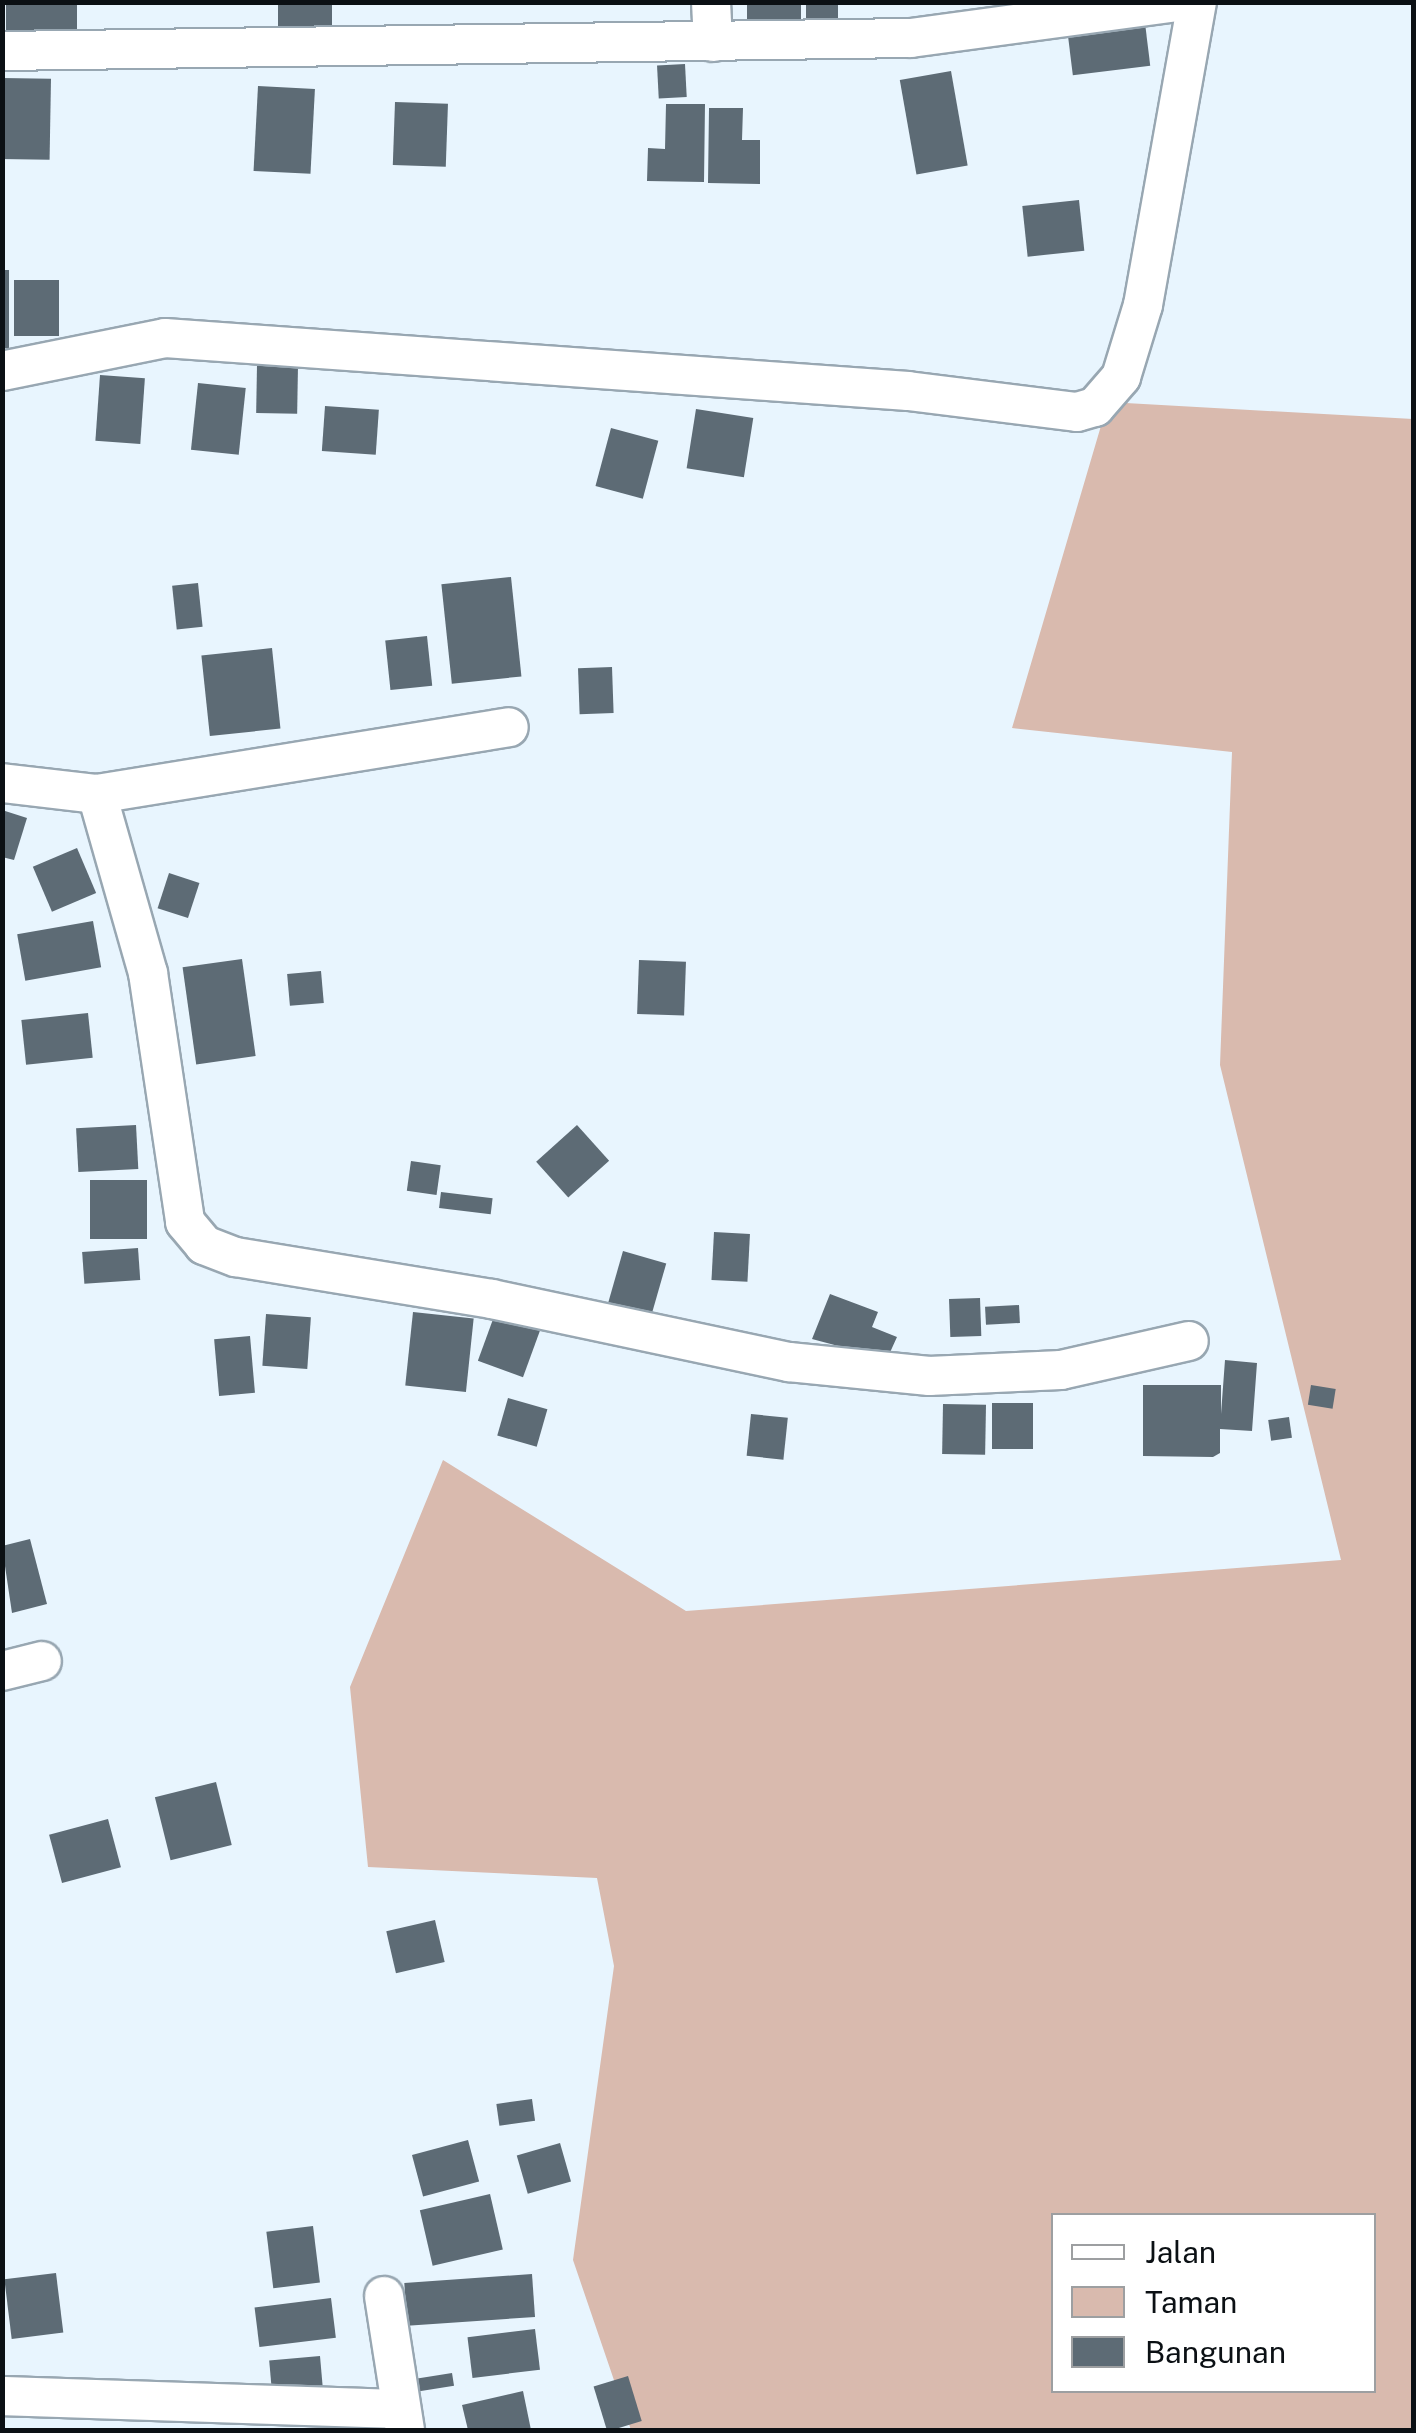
<!DOCTYPE html>
<style>
body{margin:0}
#map{position:relative;width:1416px;height:2433px;overflow:hidden;background:#e8f5fe;font-family:"Public Sans",sans-serif}
div>[style]{position:absolute}
[style*='--x']{left:calc(var(--x)*1px);top:calc(var(--y)*1px);width:calc(var(--w)*1px);rotate:calc(var(--a)*1deg)}
.green>*{inset:0;background:#d9baae}
.building>*{inset:0;background:#5d6b75;transform-origin:0 0}
.roads{filter:drop-shadow(2px 0 #98a7b2) drop-shadow(-2px 0 #98a7b2) drop-shadow(0 2px #98a7b2) drop-shadow(0 -2px #98a7b2)}
.minor>*{height:38px;margin:-19px;padding:0 19px;transform-origin:19px;border-radius:19px;background:#fff}
span{translate:-50% -50%;white-space:nowrap;text-align:center;line-height:1.15;-webkit-text-stroke:8px #fff;paint-order:stroke}
.frame{position:absolute;inset:0;border:5px solid #0b1014;pointer-events:none}
.legend{position:absolute;left:1051px;top:2213px;width:325px;height:180px;box-sizing:border-box;background:#fff;border:2px solid #9d9fa1;margin:0;padding:12px 18px;list-style:none;font-size:30px;color:#0b1014}
.legend li{display:flex;align-items:center;gap:20px;height:50px}
.legend b{width:50px;border:2px solid #9d9fa1}
</style>
<div id="map">
<div class="green">
<div style="clip-path:polygon(evenodd,1108px 402px,1413px 419px,1413px 2430px,631px 2430px,573px 2260px,614px 1966px,597px 1878px,368px 1867px,350px 1687px,443px 1460px,686px 1611px,1341px 1560px,1220px 1065px,1232px 752px,1012px 728px,1108px 402px,1054px 2216px,1374px 2216px,1374px 2390px,1054px 2390px,1054px 2216px)"></div>
</div>
<div class="building">
<div style="left:6px;top:2px;width:71px;height:30px"></div>
<div style="left:278px;top:2px;width:54px;height:26px"></div>
<div style="left:747px;top:2px;width:54px;height:23px"></div>
<div style="left:806px;top:2px;width:32px;height:25px"></div>
<div style="left:1145px;top:23px;width:43px;height:78px;rotate:83deg"></div>
<div style="left:685px;top:64px;width:33px;height:28px;rotate:87deg"></div>
<div style="left:951px;top:71px;width:96px;height:52px;rotate:80deg"></div>
<div style="left:2px;top:78px;width:49px;height:81px;rotate:1deg"></div>
<div style="left:258px;top:86px;width:57px;height:85px;rotate:3deg"></div>
<div style="left:395px;top:102px;width:53px;height:63px;rotate:2deg"></div>
<div style="clip-path:polygon(666px 104px,705px 104px,704px 182px,647px 181px,648px 148px,665px 149px)"></div>
<div style="clip-path:polygon(709px 108px,743px 108px,742px 140px,760px 140px,760px 184px,708px 183px)"></div>
<div style="left:1079px;top:200px;width:51px;height:57px;rotate:84deg"></div>
<div style="left:2px;top:270px;width:7px;height:78px"></div>
<div style="left:14px;top:280px;width:45px;height:56px"></div>
<div style="left:257px;top:365px;width:41px;height:48px;rotate:1deg"></div>
<div style="left:100px;top:375px;width:45px;height:66px;rotate:4deg"></div>
<div style="left:198px;top:383px;width:48px;height:67px;rotate:6deg"></div>
<div style="left:325px;top:406px;width:54px;height:45px;rotate:4deg"></div>
<div style="left:696px;top:409px;width:58px;height:60px;rotate:9deg"></div>
<div style="left:611px;top:428px;width:49px;height:60px;rotate:15deg"></div>
<div style="left:511px;top:577px;width:100px;height:70px;rotate:84deg"></div>
<div style="left:198px;top:583px;width:44px;height:26px;rotate:84deg"></div>
<div style="left:427px;top:636px;width:50px;height:42px;rotate:84deg"></div>
<div style="left:272px;top:648px;width:81px;height:71px;rotate:84deg"></div>
<div style="left:612px;top:667px;width:46px;height:34px;rotate:88deg"></div>
<div style="clip-path:polygon(2px 810px,27px 818px,14px 860px,2px 857px)"></div>
<div style="left:77px;top:848px;width:49px;height:48px;rotate:67deg"></div>
<div style="left:169px;top:873px;width:32px;height:37px;rotate:18deg"></div>
<div style="left:93px;top:921px;width:47px;height:77px;rotate:80deg"></div>
<div style="left:242px;top:959px;width:98px;height:60px;rotate:82deg"></div>
<div style="left:639px;top:960px;width:47px;height:54px;rotate:2deg"></div>
<div style="left:321px;top:971px;width:32px;height:34px;rotate:85deg"></div>
<div style="left:88px;top:1013px;width:45px;height:67px;rotate:84deg"></div>
<div style="left:136px;top:1125px;width:44px;height:60px;rotate:87deg"></div>
<div style="left:577px;top:1125px;width:48px;height:55px;rotate:48deg"></div>
<div style="left:411px;top:1161px;width:30px;height:30px;rotate:8deg"></div>
<div style="left:90px;top:1180px;width:57px;height:59px"></div>
<div style="left:441px;top:1192px;width:52px;height:16px;rotate:7deg"></div>
<div style="left:714px;top:1232px;width:36px;height:48px;rotate:3deg"></div>
<div style="left:138px;top:1248px;width:32px;height:56px;rotate:86deg"></div>
<div style="left:623px;top:1251px;width:45px;height:54px;rotate:16deg"></div>
<div style="clip-path:polygon(830px 1294px,878px 1312px,872px 1327px,897px 1337px,887px 1359px,812px 1339px)"></div>
<div style="left:980px;top:1298px;width:38px;height:31px;rotate:88deg"></div>
<div style="left:1019px;top:1305px;width:18px;height:34px;rotate:87deg"></div>
<div style="left:496px;top:1311px;width:48px;height:53px;rotate:20deg"></div>
<div style="left:413px;top:1312px;width:61px;height:74px;rotate:6deg"></div>
<div style="left:266px;top:1314px;width:45px;height:52px;rotate:4deg"></div>
<div style="left:250px;top:1336px;width:57px;height:36px;rotate:85deg"></div>
<div style="clip-path:polygon(1225px 1360px,1257px 1363px,1252px 1431px,1220px 1429px,1220px 1453px,1213px 1457px,1143px 1456px,1143px 1385px,1221px 1385px,1221px 1414px)"></div>
<div style="left:1311px;top:1385px;width:25px;height:20px;rotate:9deg"></div>
<div style="left:508px;top:1398px;width:41px;height:39px;rotate:16deg"></div>
<div style="left:992px;top:1403px;width:41px;height:46px"></div>
<div style="left:943px;top:1404px;width:43px;height:50px;rotate:1deg"></div>
<div style="left:751px;top:1414px;width:37px;height:42px;rotate:6deg"></div>
<div style="left:1289px;top:1417px;width:21px;height:21px;rotate:82deg"></div>
<div style="clip-path:polygon(30px 1539px,47px 1604px,12px 1613px,2px 1546px)"></div>
<div style="left:216px;top:1782px;width:65px;height:63px;rotate:76deg"></div>
<div style="left:108px;top:1819px;width:50px;height:61px;rotate:75deg"></div>
<div style="left:435px;top:1920px;width:43px;height:50px;rotate:77deg"></div>
<div style="left:532px;top:2099px;width:22px;height:36px;rotate:82deg"></div>
<div style="left:468px;top:2140px;width:43px;height:58px;rotate:75deg"></div>
<div style="left:560px;top:2143px;width:40px;height:45px;rotate:74deg"></div>
<div style="left:490px;top:2194px;width:57px;height:72px;rotate:77deg"></div>
<div style="left:313px;top:2226px;width:57px;height:47px;rotate:83deg"></div>
<div style="left:56px;top:2273px;width:60px;height:52px;rotate:83deg"></div>
<div style="left:532px;top:2274px;width:43px;height:128px;rotate:86deg"></div>
<div style="left:331px;top:2298px;width:40px;height:77px;rotate:83deg"></div>
<div style="left:535px;top:2329px;width:41px;height:68px;rotate:83deg"></div>
<div style="left:320px;top:2356px;width:34px;height:51px;rotate:85deg"></div>
<div style="left:452px;top:2373px;width:13px;height:43px;rotate:81deg"></div>
<div style="left:628px;top:2376px;width:47px;height:36px;rotate:73deg"></div>
<div style="clip-path:polygon(523px 2391px,531px 2430px,468px 2430px,462px 2405px)"></div>
</div>
<div class="roads">
<div class="minor">
<div style="--x:711;--y:2;--w:40;--a:87.1"></div>
<div style="--x:2;--y:51;--w:909;--a:-0.82"></div>
<div style="--x:911;--y:38;--w:267;--a:-7.7"></div>
<div style="--x:2;--y:371;--w:166;--a:-11.4"></div>
<div style="--x:165;--y:338;--w:745;--a:4.08"></div>
<div style="--x:908;--y:391;--w:170;--a:7.1"></div>
<div style="--x:1077;--y:412;--w:19;--a:-16"></div>
<div style="--x:1095;--y:407;--w:40;--a:-49"></div>
<div style="--x:1121;--y:377;--w:75;--a:-73"></div>
<div style="--x:1143;--y:305;--w:308;--a:-79.9"></div>
<div style="--x:2;--y:783;--w:96;--a:6.6"></div>
<div style="--x:97;--y:794;--w:417;--a:-9.2"></div>
<div style="--x:97;--y:794;--w:186;--a:74.1"></div>
<div style="--x:148;--y:973;--w:252;--a:81.5"></div>
<div style="--x:185;--y:1222;--w:30;--a:50"></div>
<div style="--x:204;--y:1245;--w:34;--a:21"></div>
<div style="--x:236;--y:1257;--w:259;--a:9.3"></div>
<div style="--x:492;--y:1299;--w:304;--a:12"></div>
<div style="--x:789;--y:1362;--w:141;--a:5.7"></div>
<div style="--x:929;--y:1376;--w:132;--a:-2.6"></div>
<div style="--x:1061;--y:1370;--w:131;--a:-12.8"></div>
<div style="--x:2;--y:1671;--w:41;--a:-14"></div>
<div style="--x:384;--y:2296;--w:136;--a:81.1"></div>
<div style="--x:2;--y:2396;--w:399;--a:1.9"></div>
</div>
</div>
<div class="frame"></div>
<ul class="legend">
<li><b style="height:12px;background:#fff"></b>Jalan</li>
<li><b style="height:28px;background:#d9baae"></b>Taman</li>
<li><b style="height:28px;background:#5d6b75"></b>Bangunan</li>
</ul>
</div>
